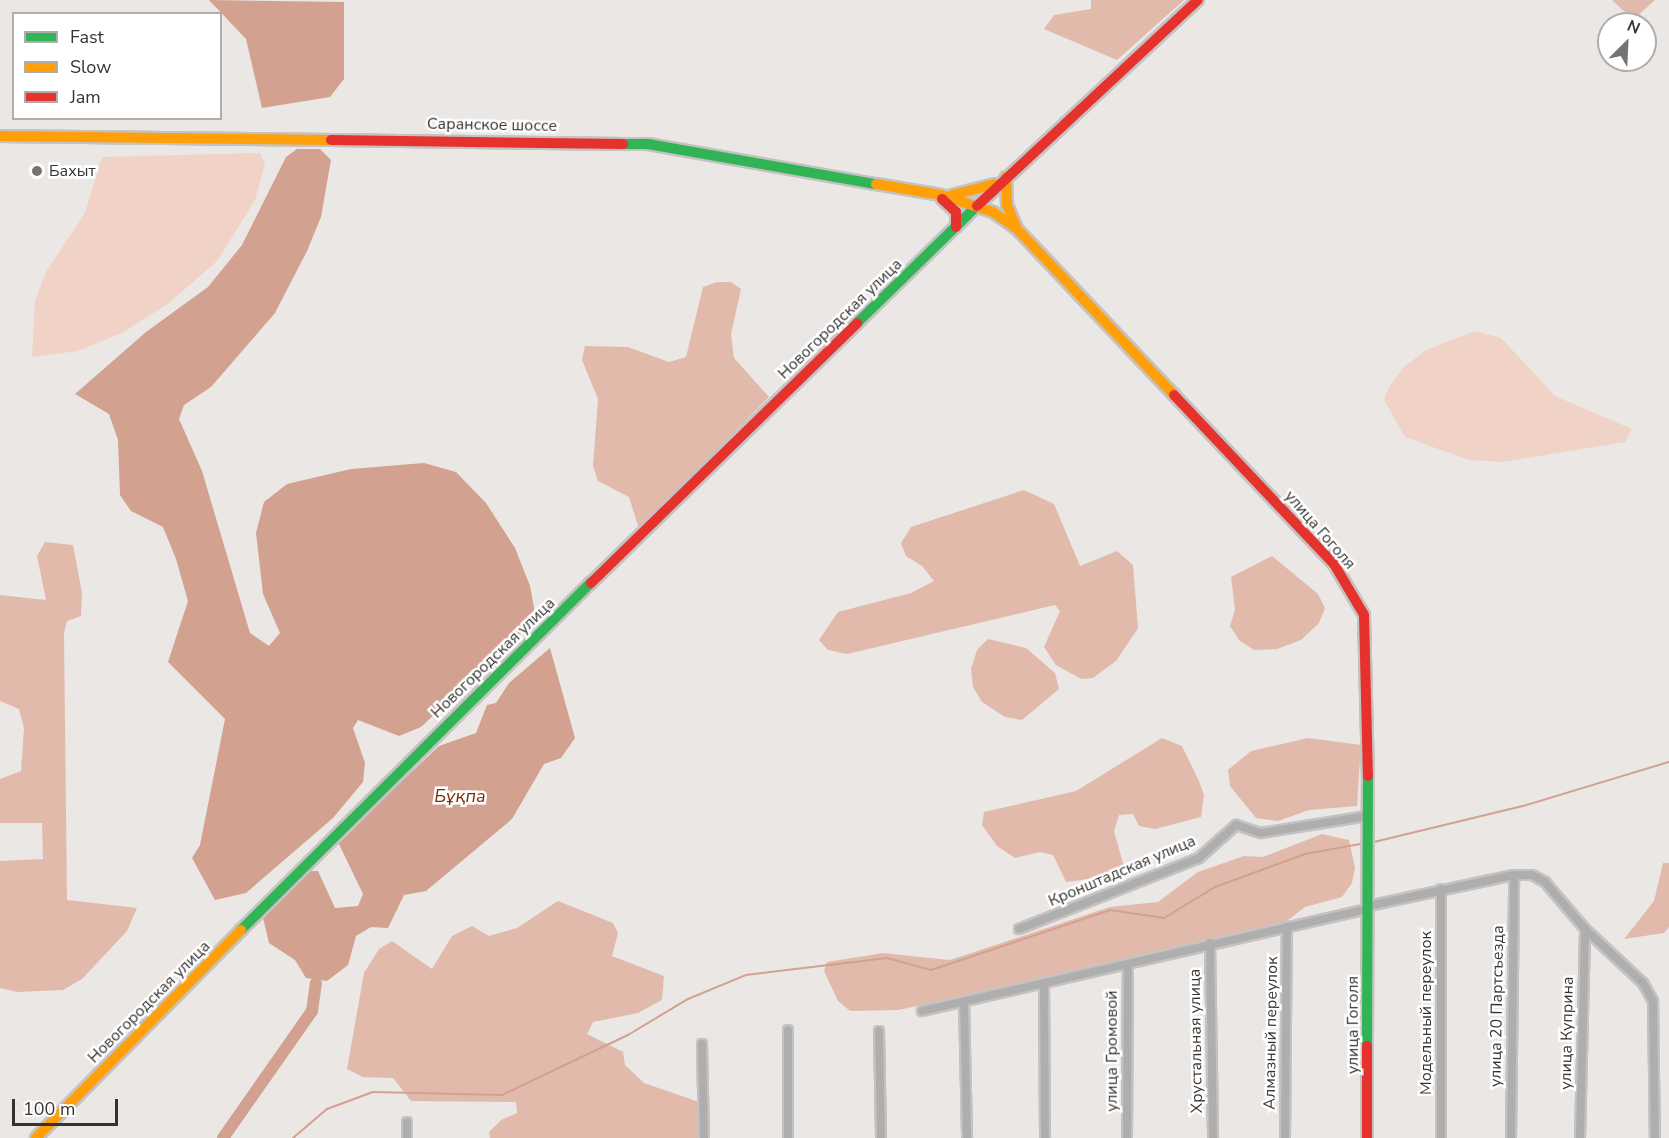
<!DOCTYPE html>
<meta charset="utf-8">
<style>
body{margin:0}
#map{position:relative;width:1669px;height:1138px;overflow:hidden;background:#eae7e5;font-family:"Nunito Sans",sans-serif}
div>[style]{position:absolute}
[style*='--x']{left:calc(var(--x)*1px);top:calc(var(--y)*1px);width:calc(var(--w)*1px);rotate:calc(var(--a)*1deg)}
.green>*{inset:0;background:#f1d2c6}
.forest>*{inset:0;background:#e2baac}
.water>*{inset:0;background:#d2a190}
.stream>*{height:2px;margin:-1px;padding:0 1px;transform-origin:1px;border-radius:1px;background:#d2a190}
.river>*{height:12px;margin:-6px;padding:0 6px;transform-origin:6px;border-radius:6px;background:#d2a190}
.roads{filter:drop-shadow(2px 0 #c5c3c2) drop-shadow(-2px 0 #c5c3c2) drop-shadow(0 2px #c5c3c2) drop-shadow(0 -2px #c5c3c2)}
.street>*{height:8px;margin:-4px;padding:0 4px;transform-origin:4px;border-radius:4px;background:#aeaeae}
.fast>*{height:10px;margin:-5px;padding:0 5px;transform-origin:5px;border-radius:5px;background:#30b455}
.slow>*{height:10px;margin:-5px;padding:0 5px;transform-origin:5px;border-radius:5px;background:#ff9f0a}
.jam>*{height:10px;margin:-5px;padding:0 5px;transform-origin:5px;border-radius:5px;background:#e5322d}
.dots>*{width:16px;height:16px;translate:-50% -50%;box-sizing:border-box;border:3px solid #fff;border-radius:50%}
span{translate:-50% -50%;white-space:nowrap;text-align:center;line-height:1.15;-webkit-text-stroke:5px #fff;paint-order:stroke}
.street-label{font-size:16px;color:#363433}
.poi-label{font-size:16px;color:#363433}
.left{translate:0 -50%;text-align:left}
.water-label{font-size:18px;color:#7e2d07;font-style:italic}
.legend{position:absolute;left:12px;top:12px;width:210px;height:108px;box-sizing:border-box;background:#fff;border:2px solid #afaead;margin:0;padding:8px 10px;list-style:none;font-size:18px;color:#363433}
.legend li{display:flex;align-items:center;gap:12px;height:30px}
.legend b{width:30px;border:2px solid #afaead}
.north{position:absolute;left:1597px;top:12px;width:60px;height:60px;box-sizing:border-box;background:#fff;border:2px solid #afaead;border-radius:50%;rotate:24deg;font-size:16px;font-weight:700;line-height:24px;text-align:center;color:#363433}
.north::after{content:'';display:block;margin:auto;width:21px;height:27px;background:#757371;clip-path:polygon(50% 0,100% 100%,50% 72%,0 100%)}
.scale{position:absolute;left:12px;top:1099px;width:106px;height:27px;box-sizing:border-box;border:3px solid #363433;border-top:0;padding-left:8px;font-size:18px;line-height:21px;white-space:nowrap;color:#363433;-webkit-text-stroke:4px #fff;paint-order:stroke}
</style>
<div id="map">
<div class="green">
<div style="clip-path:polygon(260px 153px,265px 164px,255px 200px,217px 261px,169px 303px,122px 333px,78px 351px,32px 357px,35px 301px,46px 272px,85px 213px,102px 157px)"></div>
<div style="clip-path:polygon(1475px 331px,1501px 338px,1555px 396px,1632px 429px,1625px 442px,1503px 462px,1469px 460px,1405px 437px,1384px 400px,1389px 387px,1404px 367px,1426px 350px)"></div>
</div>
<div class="forest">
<div style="clip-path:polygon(1091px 0,1184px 0,1117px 60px,1044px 29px,1054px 15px,1091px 9px)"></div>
<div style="clip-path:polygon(1612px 0,1655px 0,1633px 20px)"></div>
<div style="clip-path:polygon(717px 282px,731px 282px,741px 289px,731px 334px,734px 358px,769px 397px,639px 529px,629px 497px,598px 481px,593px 466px,598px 399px,582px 360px,585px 346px,628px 347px,669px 362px,686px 357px,703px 287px)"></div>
<div style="clip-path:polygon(1024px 490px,1054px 504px,1080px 566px,1117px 551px,1133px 565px,1138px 628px,1116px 661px,1093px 678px,1081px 679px,1056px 665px,1044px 647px,1060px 611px,1055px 605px,847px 654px,828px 650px,819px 640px,838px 612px,911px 593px,934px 581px,922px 566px,906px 556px,901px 543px,911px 527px)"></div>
<div style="clip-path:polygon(45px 542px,73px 545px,82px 593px,81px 616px,67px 621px,64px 633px,67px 900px,137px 908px,127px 931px,82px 979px,63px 990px,17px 992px,0 988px,0 861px,43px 859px,42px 823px,0 823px,0 779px,21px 771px,24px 728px,19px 709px,0 701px,0 595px,46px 600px,37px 556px)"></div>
<div style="clip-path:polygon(1272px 556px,1318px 594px,1325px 608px,1319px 623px,1301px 640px,1277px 649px,1254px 650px,1239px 640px,1230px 626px,1235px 610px,1231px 577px)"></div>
<div style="clip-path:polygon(988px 639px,1026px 648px,1055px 673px,1059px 689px,1022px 720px,1005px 717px,982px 702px,973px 687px,971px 669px,977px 650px)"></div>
<div style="clip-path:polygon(1162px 738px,1182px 746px,1199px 781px,1204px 795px,1201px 817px,1155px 829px,1139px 826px,1133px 814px,1119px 815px,1114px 831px,1126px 874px,1066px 882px,1053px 855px,1040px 852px,1015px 858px,997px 846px,982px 825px,984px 812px,1076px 791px)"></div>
<div style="clip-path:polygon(1308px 738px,1361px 745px,1357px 806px,1309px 810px,1278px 821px,1256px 818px,1230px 786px,1228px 770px,1251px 751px)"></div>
<div style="clip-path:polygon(1322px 834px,1349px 840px,1355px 868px,1352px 883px,1342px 897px,1305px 907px,1287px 921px,899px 1010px,850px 1011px,838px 1001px,824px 971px,827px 962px,883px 953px,950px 960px,1110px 907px,1158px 902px,1198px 872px,1244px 856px,1263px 857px)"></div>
<div style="clip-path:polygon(1663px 863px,1669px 863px,1669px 927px,1664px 933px,1624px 939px,1654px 901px)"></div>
<div style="clip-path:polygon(558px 901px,613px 923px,618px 933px,612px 956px,664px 976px,662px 1000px,638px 1013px,593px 1022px,587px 1034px,623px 1052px,625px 1065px,644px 1083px,699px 1102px,700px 1138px,490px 1138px,489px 1132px,501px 1120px,517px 1113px,516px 1102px,411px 1101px,393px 1078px,363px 1077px,347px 1069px,364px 973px,379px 949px,392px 941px,432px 969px,452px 936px,472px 926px,489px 936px,517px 928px)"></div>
</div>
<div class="water">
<div style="clip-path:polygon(209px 0,344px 2px,344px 79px,330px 97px,262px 108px,246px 39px)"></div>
<div style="clip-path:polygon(297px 149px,320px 149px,331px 160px,321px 217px,307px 251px,275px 313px,211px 387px,184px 405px,179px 419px,202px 471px,250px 633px,269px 646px,280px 633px,263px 594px,256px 533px,264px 502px,287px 484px,351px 469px,424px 463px,456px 472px,486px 503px,515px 548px,530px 586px,536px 619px,421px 727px,399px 736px,358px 720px,353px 728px,365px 763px,363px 782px,333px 818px,246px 893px,215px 900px,192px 858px,200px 845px,225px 719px,168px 662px,188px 601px,176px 559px,163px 527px,131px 511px,120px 495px,118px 440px,109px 414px,75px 394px,146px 332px,208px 287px,242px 245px,286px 157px)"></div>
<div style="clip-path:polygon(550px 648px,575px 738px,561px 758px,544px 764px,512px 819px,426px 891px,404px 895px,388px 928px,371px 927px,356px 936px,348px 965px,327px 981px,306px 978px,295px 960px,269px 943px,263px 918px,310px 871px,318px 871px,335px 908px,358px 906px,363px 894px,338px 842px,439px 746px,476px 733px,487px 705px,496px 703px,509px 683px)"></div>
</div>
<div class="stream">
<div style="--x:1374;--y:842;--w:153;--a:-13.6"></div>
<div style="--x:1523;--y:806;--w:152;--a:-16.8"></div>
<div style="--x:293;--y:1138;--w:45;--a:-40.5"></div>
<div style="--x:327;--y:1109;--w:49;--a:-20.3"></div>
<div style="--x:373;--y:1092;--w:129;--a:1.3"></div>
<div style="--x:502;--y:1095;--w:140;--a:-25.5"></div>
<div style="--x:628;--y:1035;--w:70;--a:-31"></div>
<div style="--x:688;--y:999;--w:63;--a:-22.5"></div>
<div style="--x:746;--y:975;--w:142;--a:-6.9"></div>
<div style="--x:887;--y:958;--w:46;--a:15.3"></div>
<div style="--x:931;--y:970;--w:189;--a:-18.5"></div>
<div style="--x:1110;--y:910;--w:55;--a:8.4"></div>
<div style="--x:1164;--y:918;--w:60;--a:-31.3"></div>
<div style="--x:1215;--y:887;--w:96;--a:-20.1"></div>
<div style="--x:1305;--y:854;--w:56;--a:-10.3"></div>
</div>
<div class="river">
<div style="--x:223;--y:1138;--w:155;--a:-55"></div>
<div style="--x:312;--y:1011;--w:28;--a:-82"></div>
</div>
<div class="roads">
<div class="street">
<div style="--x:1368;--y:906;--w:149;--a:-12"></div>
<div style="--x:1514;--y:875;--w:18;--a:0"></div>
<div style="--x:1532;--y:875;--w:15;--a:28"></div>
<div style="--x:1545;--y:882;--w:62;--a:49.6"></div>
<div style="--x:1585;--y:929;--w:79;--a:43"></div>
<div style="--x:1643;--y:983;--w:21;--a:61"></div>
<div style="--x:1653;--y:1001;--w:137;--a:89.2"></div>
<div style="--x:1019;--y:929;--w:193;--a:-21.5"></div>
<div style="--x:1199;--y:858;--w:50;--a:-41.7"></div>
<div style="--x:1236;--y:825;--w:26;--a:18"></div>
<div style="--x:1261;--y:833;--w:107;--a:-9.1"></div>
<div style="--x:1210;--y:943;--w:195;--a:89.1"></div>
<div style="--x:1044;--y:986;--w:152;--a:89.6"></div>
<div style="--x:964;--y:1002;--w:136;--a:88.7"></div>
<div style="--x:922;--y:1011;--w:458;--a:-12.9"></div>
<div style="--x:788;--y:1030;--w:108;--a:90"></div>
<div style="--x:879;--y:1031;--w:107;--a:88.9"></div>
<div style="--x:702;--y:1044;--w:94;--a:88.8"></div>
<div style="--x:407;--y:1138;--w:16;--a:-90"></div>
<div style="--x:1127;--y:1138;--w:174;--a:-89.7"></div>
<div style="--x:1285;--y:1138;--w:211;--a:-89.5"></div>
<div style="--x:1441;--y:1138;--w:249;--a:-90"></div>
<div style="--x:1511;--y:1138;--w:263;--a:-89.3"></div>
<div style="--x:1580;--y:1138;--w:209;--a:-88.6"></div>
</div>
<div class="fast">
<div style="--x:623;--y:144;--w:25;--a:0"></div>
<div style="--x:648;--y:144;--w:231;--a:10"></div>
<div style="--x:857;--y:323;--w:168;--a:-44.3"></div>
<div style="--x:241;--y:930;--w:493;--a:-44.8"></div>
<div style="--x:1367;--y:1046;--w:270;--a:-89.8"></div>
</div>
<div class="slow">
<div style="--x:0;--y:136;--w:331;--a:0.7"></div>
<div style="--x:1006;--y:177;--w:28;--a:88"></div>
<div style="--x:1007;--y:205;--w:26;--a:67"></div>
<div style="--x:876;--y:184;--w:66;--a:9.6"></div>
<div style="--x:941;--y:195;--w:55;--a:18.1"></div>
<div style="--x:993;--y:212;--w:29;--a:35"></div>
<div style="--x:1017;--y:229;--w:228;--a:46.6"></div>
<div style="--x:952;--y:195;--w:44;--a:-14.3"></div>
<div style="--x:36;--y:1138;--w:292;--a:-45.4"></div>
</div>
<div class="jam">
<div style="--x:331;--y:140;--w:292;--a:0.8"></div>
<div style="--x:942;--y:199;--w:19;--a:43"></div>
<div style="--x:956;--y:212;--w:15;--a:90"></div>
<div style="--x:977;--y:206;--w:302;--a:-43"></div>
<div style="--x:1174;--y:395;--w:233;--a:46.6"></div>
<div style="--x:1334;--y:564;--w:59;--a:59.5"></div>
<div style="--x:1364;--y:615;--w:161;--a:88.6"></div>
<div style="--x:591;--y:583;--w:372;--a:-44.3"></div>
<div style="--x:1367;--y:1138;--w:92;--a:-90"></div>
</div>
</div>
<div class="dots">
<div style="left:37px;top:171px;background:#757371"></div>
</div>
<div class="street-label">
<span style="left:492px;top:125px;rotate:1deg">Саранское шоссе</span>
<span style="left:840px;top:319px;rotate:-44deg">Новогородская улица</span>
<span style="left:1320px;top:530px;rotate:49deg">улица Гоголя</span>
<span style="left:493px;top:658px;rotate:-44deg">Новогородская улица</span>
<span style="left:1122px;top:871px;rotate:-23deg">Кронштадская улица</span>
<span style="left:149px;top:1002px;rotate:-45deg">Новогородская улица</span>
<span style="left:1497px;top:1006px;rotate:-89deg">улица 20 Партсъезда</span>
<span style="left:1426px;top:1013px;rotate:-90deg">Модельный переулок</span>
<span style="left:1353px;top:1025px;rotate:-90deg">улица Гоголя</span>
<span style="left:1271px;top:1033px;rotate:-89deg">Алмазный переулок</span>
<span style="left:1567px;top:1033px;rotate:-89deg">улица Куприна</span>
<span style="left:1196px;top:1041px;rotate:-91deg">Хрустальная улица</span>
<span style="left:1112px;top:1051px;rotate:-90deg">улица Громовой</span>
</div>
<div class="poi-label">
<span class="left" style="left:49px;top:171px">Бахыт</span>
</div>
<div class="water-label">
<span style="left:460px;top:796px">Бұқпа</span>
</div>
<ul class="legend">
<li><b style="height:8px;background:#30b455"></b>Fast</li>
<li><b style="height:8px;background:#ff9f0a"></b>Slow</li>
<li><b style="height:8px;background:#e5322d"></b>Jam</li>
</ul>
<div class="north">N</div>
<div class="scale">100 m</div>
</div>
